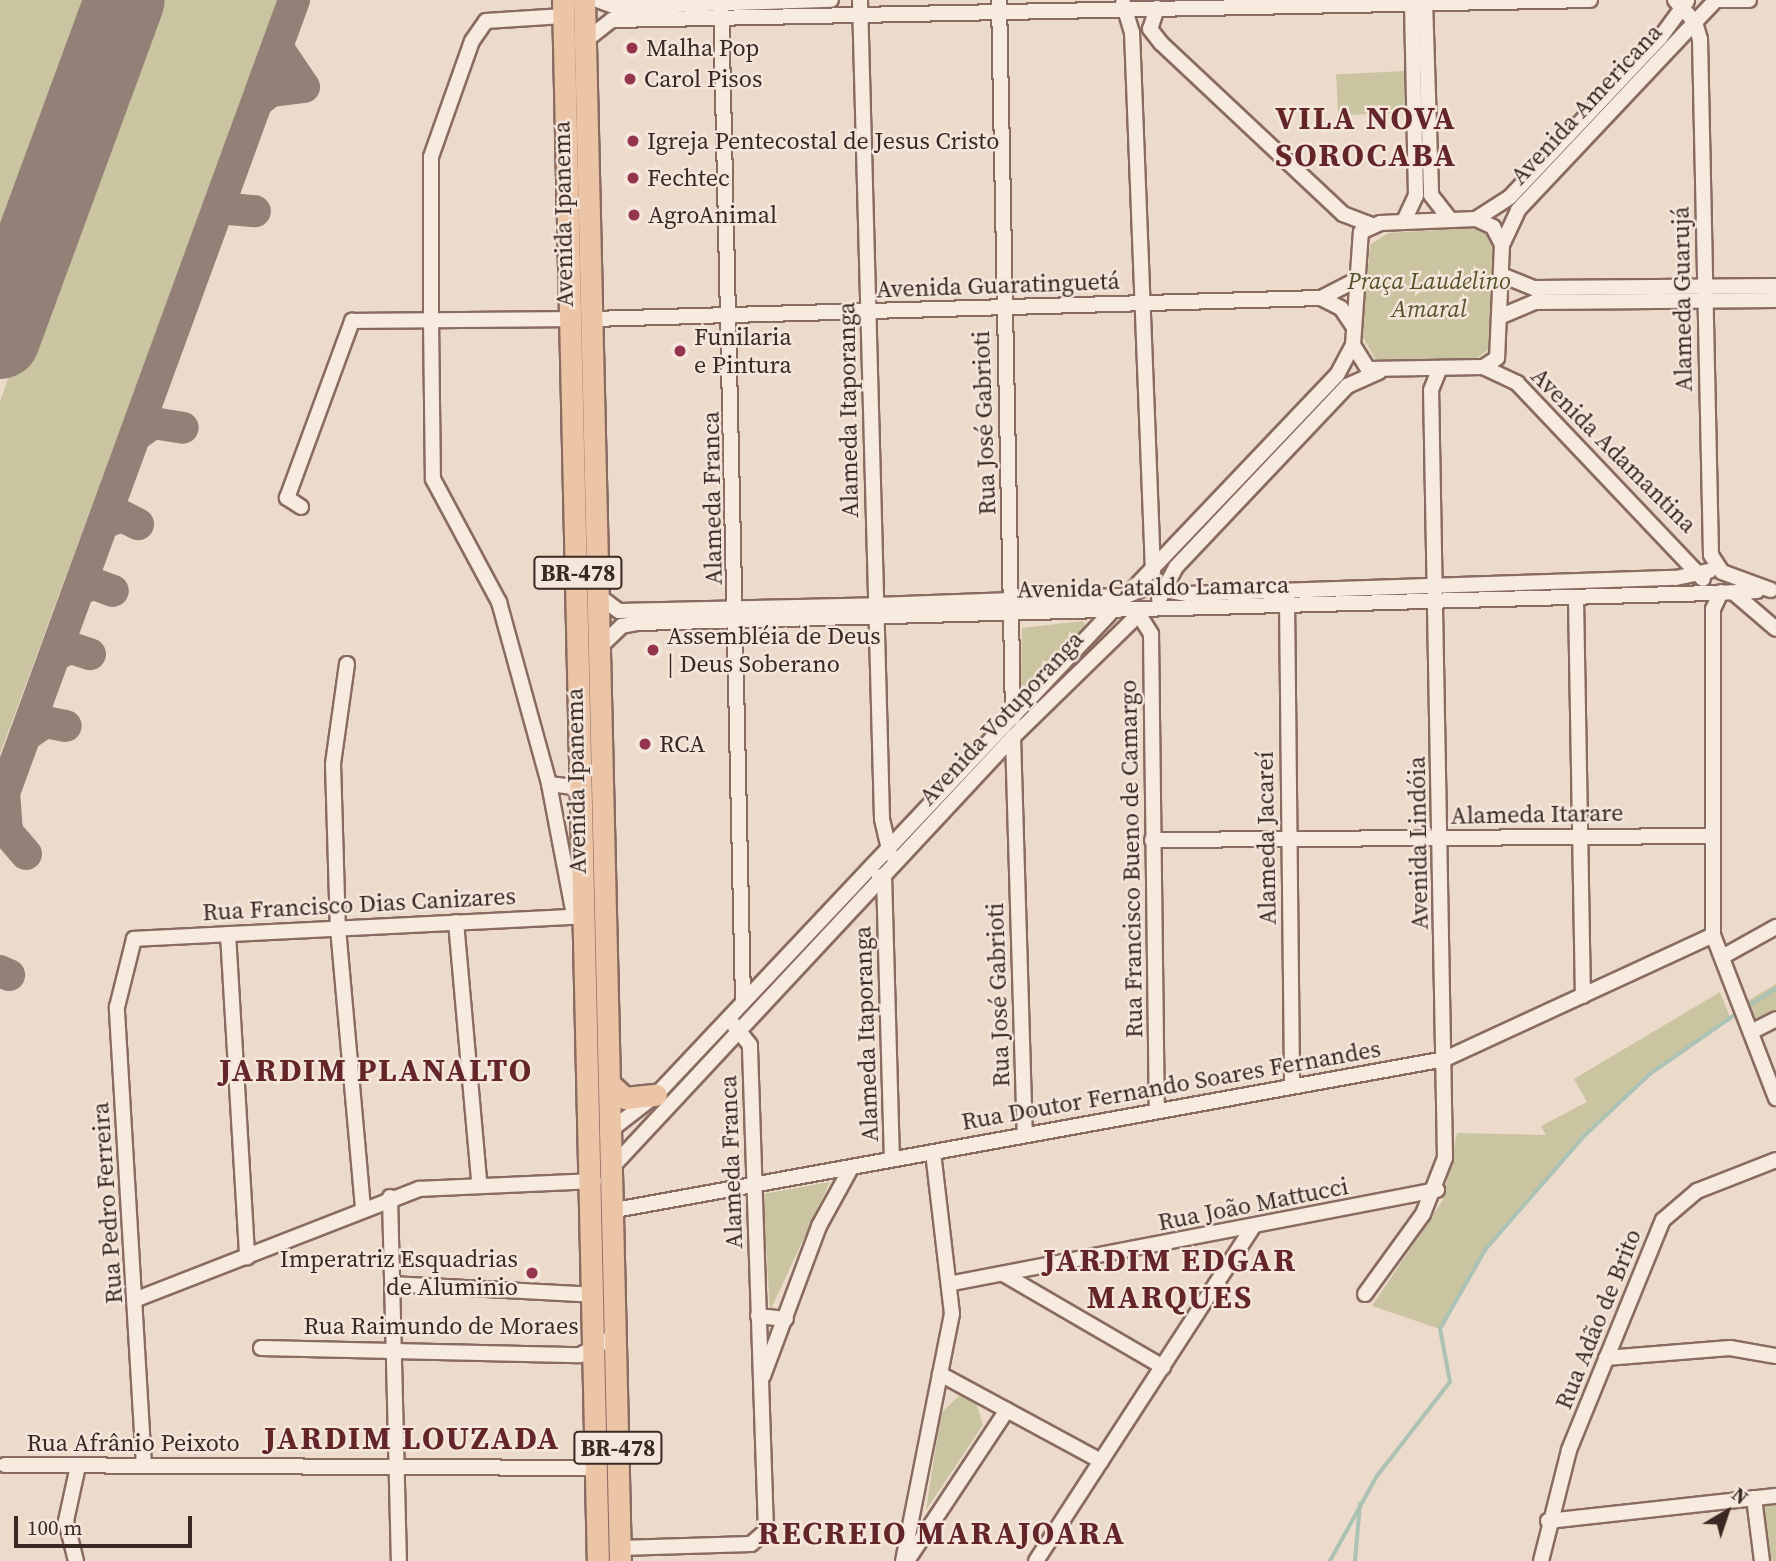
<!DOCTYPE html>
<meta charset="utf-8">
<style>
body{margin:0}
#map{position:relative;width:1776px;height:1561px;overflow:hidden;background:#ecdacb;font-family:"Source Serif 4",serif}
div>[style]{position:absolute}
[style*='--x']{left:calc(var(--x)*1px);top:calc(var(--y)*1px);width:calc(var(--w)*1px);rotate:calc(var(--a)*1deg)}
.green>*{inset:0;background:#cac4a0;transform-origin:0 0}
.stream>*{height:3.5px;margin:-1.75px;padding:0 1.75px;transform-origin:1.75px;border-radius:1.75px;background:#abc2b5}
.taxiway>*{height:32px;margin:-16px;padding:0 16px;transform-origin:16px;border-radius:16px;background:#938177}
.runway>*{height:80px;margin:-40px;padding:0 40px;transform-origin:40px;border-radius:40px;background:#938177}
.roads{filter:drop-shadow(2px 0 #896b60) drop-shadow(-2px 0 #896b60) drop-shadow(0 2px #896b60) drop-shadow(0 -2px #896b60)}
.minor>*{height:14px;margin:-7px;padding:0 7px;transform-origin:7px;border-radius:7px;background:#f7eadf}
.primary>*{height:21px;margin:-10.5px;padding:0 10.5px;transform-origin:10.5px;border-radius:10.5px;background:#ecc5a7}
.dots>*{width:19px;height:19px;translate:-50% -50%;box-sizing:border-box;border:4px solid #f4e6db;border-radius:50%}
span{translate:-50% -50%;white-space:nowrap;text-align:center;line-height:1.15;-webkit-text-stroke:5px #f4e6db;paint-order:stroke}
.shield-label span{padding:2px 5px;background:#f4e6db;border:2px solid;border-radius:5px;-webkit-text-stroke-width:0}
.shield-label{font-size:23px;color:#3a2823;font-weight:700}
.poi-label{font-size:24px;color:#3a2823}
.left{translate:0 -50%;text-align:left}
.right{translate:-100% -50%;text-align:right}
.street-label{font-size:24px;color:#3a2823}
.park-label{font-size:24px;color:#55552b;font-style:italic}
.district-label{font-size:32px;color:#642528;font-weight:700;letter-spacing:2px}
.north{position:absolute;left:1692px;top:1477px;width:70px;height:70px;-webkit-text-stroke:5px #f4e6db;paint-order:stroke;rotate:39deg;font-size:19px;font-weight:700;line-height:28px;text-align:center;color:#3a2823}
.north::after{content:'';display:block;margin:auto;width:24px;height:32px;background:#3a2823;clip-path:polygon(50% 0,100% 100%,50% 72%,0 100%)}
.scale{position:absolute;left:14px;top:1516px;width:178px;height:32px;box-sizing:border-box;border:4px solid #3a2823;border-top:0;padding-left:9px;font-size:21px;line-height:24px;white-space:nowrap;color:#3a2823;-webkit-text-stroke:5px #f4e6db;paint-order:stroke}
</style>
<div id="map">
<div class="green">
<div style="clip-path:polygon(0 0,91px 0,0 244px)"></div>
<div style="clip-path:polygon(147px 0,279px 0,0 754px,0 401px)"></div>
<div style="left:1405px;top:71px;width:41px;height:69px;rotate:87deg"></div>
<div style="clip-path:polygon(1474px 228px,1488px 235px,1494px 251px,1488px 350px,1474px 360px,1376px 360px,1362px 336px,1370px 245px,1388px 233px)"></div>
<div style="clip-path:polygon(1083px 621px,1087px 630px,1033px 687px,1021px 685px,1022px 628px)"></div>
<div style="clip-path:polygon(1776px 984px,1776px 1014px,1752px 1023px,1744px 1003px)"></div>
<div style="clip-path:polygon(1720px 992px,1730px 1017px,1650px 1074px,1584px 1136px,1485px 1250px,1440px 1329px,1372px 1306px,1443px 1200px,1457px 1133px,1546px 1135px,1541px 1126px,1587px 1102px,1574px 1079px)"></div>
<div style="clip-path:polygon(830px 1182px,770px 1311px,763px 1194px)"></div>
<div style="clip-path:polygon(959px 1396px,976px 1403px,983px 1425px,926px 1510px,941px 1413px)"></div>
<div style="clip-path:polygon(1776px 1504px,1776px 1561px,1767px 1561px,1761px 1506px)"></div>
</div>
<div class="stream">
<div style="--x:1745;--y:1008;--w:36;--a:-32"></div>
<div style="--x:1330;--y:1561;--w:97;--a:-61.1"></div>
<div style="--x:1377;--y:1476;--w:119;--a:-52.2"></div>
<div style="--x:1450;--y:1382;--w:54;--a:-100.7"></div>
<div style="--x:1440;--y:1329;--w:91;--a:-60.3"></div>
<div style="--x:1485;--y:1250;--w:151;--a:-49"></div>
<div style="--x:1584;--y:1136;--w:91;--a:-43.2"></div>
<div style="--x:1650;--y:1074;--w:108;--a:-34.9"></div>
<div style="--x:1355;--y:1561;--w:57;--a:-85"></div>
</div>
<div class="taxiway">
<div style="--x:258;--y:101;--w:16;--a:-38"></div>
<div style="--x:271;--y:91;--w:33;--a:-7"></div>
<div style="--x:304;--y:87;--w:48;--a:-124"></div>
<div style="--x:218;--y:208;--w:37;--a:5"></div>
<div style="--x:0;--y:312;--w:18;--a:-38"></div>
<div style="--x:135;--y:436;--w:22;--a:-36"></div>
<div style="--x:153;--y:423;--w:30;--a:9"></div>
<div style="--x:103;--y:523;--w:20;--a:-20"></div>
<div style="--x:122;--y:516;--w:18;--a:27"></div>
<div style="--x:79;--y:589;--w:16;--a:-18"></div>
<div style="--x:94;--y:584;--w:20;--a:20"></div>
<div style="--x:55;--y:655;--w:17;--a:-24"></div>
<div style="--x:71;--y:648;--w:20;--a:18"></div>
<div style="--x:25;--y:736;--w:24;--a:-35"></div>
<div style="--x:45;--y:722;--w:21;--a:11"></div>
<div style="--x:4;--y:792;--w:40;--a:85.7"></div>
<div style="--x:7;--y:832;--w:29;--a:49"></div>
<div style="--x:0;--y:804;--w:856;--a:-69.91"></div>
<div style="--x:0;--y:971;--w:10;--a:24"></div>
</div>
<div class="runway">
<div style="--x:0;--y:339;--w:361;--a:-69.8"></div>
</div>
<div class="roads">
<div class="minor">
<div style="--x:597;--y:0;--w:20;--a:20"></div>
<div style="--x:616;--y:7;--w:215;--a:-1.9"></div>
<div style="--x:721;--y:0;--w:1001;--a:88.74"></div>
<div style="--x:860;--y:0;--w:819;--a:88.46"></div>
<div style="--x:882;--y:819;--w:36;--a:77"></div>
<div style="--x:999;--y:0;--w:718;--a:88.88"></div>
<div style="--x:1425;--y:0;--w:195;--a:88.2"></div>
<div style="--x:1431;--y:195;--w:29;--a:52"></div>
<div style="--x:1675;--y:0;--w:30;--a:48"></div>
<div style="--x:1695;--y:22;--w:18;--a:74"></div>
<div style="--x:1700;--y:39;--w:516;--a:88.78"></div>
<div style="--x:1711;--y:555;--w:20;--a:57"></div>
<div style="--x:1722;--y:572;--w:52;--a:20.2"></div>
<div style="--x:1714;--y:0;--w:35;--a:0"></div>
<div style="--x:1123;--y:3;--w:30;--a:73"></div>
<div style="--x:1132;--y:32;--w:540;--a:87.77"></div>
<div style="--x:1157;--y:8;--w:22;--a:108"></div>
<div style="--x:1150;--y:29;--w:18;--a:52"></div>
<div style="--x:1161;--y:43;--w:250;--a:43.2"></div>
<div style="--x:1343;--y:214;--w:31;--a:21"></div>
<div style="--x:563;--y:16;--w:77;--a:176.3"></div>
<div style="--x:486;--y:21;--w:24;--a:125"></div>
<div style="--x:472;--y:41;--w:123;--a:109.5"></div>
<div style="--x:431;--y:157;--w:163;--a:90"></div>
<div style="--x:431;--y:320;--w:159;--a:89.3"></div>
<div style="--x:433;--y:479;--w:140;--a:61.8"></div>
<div style="--x:499;--y:602;--w:189;--a:74.6"></div>
<div style="--x:549;--y:784;--w:133;--a:79.2"></div>
<div style="--x:585;--y:41;--w:34;--a:-38"></div>
<div style="--x:612;--y:20;--w:978;--a:-1.17"></div>
<div style="--x:1476;--y:219;--w:19;--a:25"></div>
<div style="--x:1493;--y:227;--w:20;--a:63"></div>
<div style="--x:1502;--y:245;--w:113;--a:92.5"></div>
<div style="--x:1497;--y:358;--w:17;--a:147"></div>
<div style="--x:1483;--y:367;--w:115;--a:179"></div>
<div style="--x:1368;--y:369;--w:28;--a:-122"></div>
<div style="--x:1353;--y:345;--w:113;--a:-86"></div>
<div style="--x:1361;--y:232;--w:21;--a:-25"></div>
<div style="--x:1380;--y:223;--w:96;--a:-2.4"></div>
<div style="--x:1476;--y:219;--w:40;--a:-32.9"></div>
<div style="--x:1510;--y:197;--w:219;--a:-46.7"></div>
<div style="--x:1660;--y:38;--w:46;--a:-53.9"></div>
<div style="--x:1404;--y:221;--w:29;--a:-65"></div>
<div style="--x:1416;--y:195;--w:195;--a:-91.2"></div>
<div style="--x:1502;--y:245;--w:38;--a:-65"></div>
<div style="--x:1518;--y:210;--w:289;--a:-46.7"></div>
<div style="--x:1504;--y:276;--w:32;--a:22"></div>
<div style="--x:1534;--y:288;--w:242;--a:-0.5"></div>
<div style="--x:1321;--y:298;--w:22;--a:27"></div>
<div style="--x:1341;--y:308;--w:22;--a:56"></div>
<div style="--x:1504;--y:315;--w:34;--a:-23"></div>
<div style="--x:1535;--y:302;--w:241;--a:-0.5"></div>
<div style="--x:592;--y:319;--w:729;--a:-1.65"></div>
<div style="--x:1321;--y:298;--w:38;--a:-27"></div>
<div style="--x:1483;--y:367;--w:38;--a:25"></div>
<div style="--x:1517;--y:383;--w:270;--a:46.5"></div>
<div style="--x:301;--y:507;--w:17;--a:-147"></div>
<div style="--x:287;--y:498;--w:189;--a:-69.8"></div>
<div style="--x:352;--y:321;--w:219;--a:-0.5"></div>
<div style="--x:1132;--y:590;--w:297;--a:-46.4"></div>
<div style="--x:1337;--y:375;--w:34;--a:-62"></div>
<div style="--x:1721;--y:592;--w:19;--a:115"></div>
<div style="--x:1713;--y:609;--w:326;--a:90"></div>
<div style="--x:1713;--y:935;--w:175;--a:68.9"></div>
<div style="--x:1717;--y:593;--w:40;--a:-2.9"></div>
<div style="--x:1734;--y:593;--w:55;--a:40.6"></div>
<div style="--x:599;--y:596;--w:25;--a:37"></div>
<div style="--x:619;--y:611;--w:257;--a:-1.3"></div>
<div style="--x:876;--y:605;--w:250;--a:-2.1"></div>
<div style="--x:1126;--y:596;--w:23;--a:-23"></div>
<div style="--x:1147;--y:587;--w:41;--a:9.9"></div>
<div style="--x:1187;--y:594;--w:489;--a:-1.9"></div>
<div style="--x:1676;--y:578;--w:34;--a:-12"></div>
<div style="--x:1576;--y:598;--w:398;--a:89"></div>
<div style="--x:1159;--y:599;--w:36;--a:-62"></div>
<div style="--x:1176;--y:567;--w:249;--a:-46.6"></div>
<div style="--x:1347;--y:386;--w:35;--a:-24"></div>
<div style="--x:1287;--y:599;--w:485;--a:89.4"></div>
<div style="--x:1138;--y:613;--w:25;--a:58"></div>
<div style="--x:1151;--y:634;--w:474;--a:89.3"></div>
<div style="--x:601;--y:646;--w:29;--a:-44"></div>
<div style="--x:622;--y:626;--w:16;--a:-11"></div>
<div style="--x:638;--y:623;--w:1075;--a:-1.6"></div>
<div style="--x:347;--y:664;--w:101;--a:98"></div>
<div style="--x:333;--y:764;--w:164;--a:88.3"></div>
<div style="--x:338;--y:928;--w:281;--a:84.9"></div>
<div style="--x:1013;--y:737;--w:395;--a:88.3"></div>
<div style="--x:549;--y:784;--w:35;--a:7"></div>
<div style="--x:1152;--y:840;--w:561;--a:-0.41"></div>
<div style="--x:879;--y:877;--w:5;--a:-22"></div>
<div style="--x:884;--y:875;--w:284;--a:88.4"></div>
<div style="--x:456;--y:922;--w:261;--a:84.9"></div>
<div style="--x:228;--y:934;--w:324;--a:86.6"></div>
<div style="--x:1722;--y:957;--w:62;--a:-29.1"></div>
<div style="--x:1751;--y:1032;--w:28;--a:-27"></div>
<div style="--x:607;--y:1133;--w:62;--a:-37.8"></div>
<div style="--x:656;--y:1095;--w:666;--a:-46.7"></div>
<div style="--x:615;--y:1164;--w:584;--a:-47.01"></div>
<div style="--x:1013;--y:737;--w:177;--a:-44.3"></div>
<div style="--x:390;--y:1197;--w:364;--a:88.6"></div>
<div style="--x:615;--y:1210;--w:844;--a:-10.31"></div>
<div style="--x:1445;--y:1059;--w:295;--a:-24.8"></div>
<div style="--x:1005;--y:1275;--w:183;--a:30.2"></div>
<div style="--x:953;--y:1283;--w:493;--a:-10.9"></div>
<div style="--x:393;--y:1284;--w:202;--a:3.1"></div>
<div style="--x:1365;--y:1294;--w:99;--a:-54.1"></div>
<div style="--x:1423;--y:1214;--w:60;--a:-68.6"></div>
<div style="--x:1445;--y:1158;--w:768;--a:-91.04"></div>
<div style="--x:1431;--y:390;--w:22;--a:-68"></div>
<div style="--x:137;--y:1299;--w:303;--a:-21.3"></div>
<div style="--x:419;--y:1189;--w:175;--a:-2.6"></div>
<div style="--x:758;--y:1316;--w:28;--a:6"></div>
<div style="--x:261;--y:1348;--w:319;--a:1.3"></div>
<div style="--x:580;--y:1355;--w:42;--a:-28.4"></div>
<div style="--x:1606;--y:1358;--w:124;--a:-4.6"></div>
<div style="--x:1730;--y:1348;--w:47;--a:9.9"></div>
<div style="--x:940;--y:1374;--w:183;--a:28.4"></div>
<div style="--x:763;--y:1376;--w:160;--a:-69.5"></div>
<div style="--x:819;--y:1226;--w:66;--a:-61.1"></div>
<div style="--x:5;--y:1465;--w:592;--a:0.29"></div>
<div style="--x:144;--y:1466;--w:460;--a:-93.4"></div>
<div style="--x:117;--y:1007;--w:70;--a:-76"></div>
<div style="--x:134;--y:939;--w:449;--a:-2.9"></div>
<div style="--x:1754;--y:1498;--w:64;--a:82.8"></div>
<div style="--x:1548;--y:1521;--w:229;--a:-6.3"></div>
<div style="--x:620;--y:1548;--w:131;--a:-1.7"></div>
<div style="--x:751;--y:1544;--w:20;--a:-41"></div>
<div style="--x:766;--y:1531;--w:486;--a:-91.9"></div>
<div style="--x:750;--y:1045;--w:27;--a:-129"></div>
<div style="--x:76;--y:1561;--w:41;--a:-104"></div>
<div style="--x:66;--y:1521;--w:56;--a:-77.7"></div>
<div style="--x:903;--y:1561;--w:252;--a:-78.8"></div>
<div style="--x:952;--y:1314;--w:162;--a:-96.7"></div>
<div style="--x:907;--y:1561;--w:181;--a:-56.5"></div>
<div style="--x:1036;--y:1561;--w:398;--a:-57"></div>
<div style="--x:1541;--y:1561;--w:114;--a:-75.8"></div>
<div style="--x:1569;--y:1450;--w:248;--a:-67.8"></div>
<div style="--x:1663;--y:1220;--w:45;--a:-40.5"></div>
<div style="--x:1697;--y:1191;--w:85;--a:-21.4"></div>
</div>
<div class="primary">
<div style="--x:563;--y:0;--w:1561;--a:88.72"></div>
<div style="--x:584;--y:0;--w:1561;--a:88.68"></div>
<div style="--x:613;--y:1087;--w:16;--a:43"></div>
<div style="--x:625;--y:1098;--w:31;--a:-6"></div>
</div>
</div>
<div class="dots">
<div style="left:632px;top:48px;background:#94344d"></div>
<div style="left:630px;top:79px;background:#94344d"></div>
<div style="left:633px;top:141px;background:#94344d"></div>
<div style="left:633px;top:178px;background:#94344d"></div>
<div style="left:634px;top:215px;background:#94344d"></div>
<div style="left:680px;top:351px;background:#94344d"></div>
<div style="left:653px;top:650px;background:#94344d"></div>
<div style="left:645px;top:744px;background:#94344d"></div>
<div style="left:532px;top:1273px;background:#94344d"></div>
</div>
<div class="shield-label">
<span style="left:578px;top:573px">BR-478</span>
<span style="left:618px;top:1448px">BR-478</span>
</div>
<div class="poi-label">
<span class="left" style="left:646px;top:48px">Malha Pop</span>
<span class="left" style="left:644px;top:79px">Carol Pisos</span>
<span class="left" style="left:647px;top:141px">Igreja Pentecostal de Jesus Cristo</span>
<span class="left" style="left:647px;top:178px">Fechtec</span>
<span class="left" style="left:648px;top:215px">AgroAnimal</span>
<span class="left" style="left:694px;top:351px">Funilaria<br>e Pintura</span>
<span class="left" style="left:667px;top:650px">Assembléia de Deus<br>| Deus Soberano</span>
<span class="left" style="left:659px;top:744px">RCA</span>
<span class="right" style="left:518px;top:1273px">Imperatriz Esquadrias<br>de Aluminio</span>
</div>
<div class="street-label">
<span style="left:1586px;top:104px;rotate:-47deg">Avenida Americana</span>
<span style="left:563px;top:214px;rotate:-91deg">Avenida Ipanema</span>
<span style="left:998px;top:285px;rotate:-2deg">Avenida Guaratinguetá</span>
<span style="left:1682px;top:299px;rotate:-91deg">Alameda Guarujá</span>
<span style="left:848px;top:410px;rotate:-91deg">Alameda Itaporanga</span>
<span style="left:984px;top:423px;rotate:-92deg">Rua José Gabrioti</span>
<span style="left:1614px;top:450px;rotate:45deg">Avenida Adamantina</span>
<span style="left:712px;top:498px;rotate:-91deg">Alameda Franca</span>
<span style="left:1153px;top:587px;rotate:-1deg">Avenida Cataldo Lamarca</span>
<span style="left:1001px;top:718px;rotate:-47deg">Avenida Votuporanga</span>
<span style="left:576px;top:781px;rotate:-91deg">Avenida Ipanema</span>
<span style="left:1537px;top:814px;rotate:-1deg">Alameda Itarare</span>
<span style="left:1266px;top:838px;rotate:-91deg">Alameda Jacareí</span>
<span style="left:1418px;top:843px;rotate:-91deg">Avenida Lindóia</span>
<span style="left:1131px;top:859px;rotate:-91deg">Rua Francisco Bueno de Camargo</span>
<span style="left:359px;top:904px;rotate:-3deg">Rua Francisco Dias Canizares</span>
<span style="left:998px;top:995px;rotate:-92deg">Rua José Gabrioti</span>
<span style="left:866px;top:1034px;rotate:-92deg">Alameda Itaporanga</span>
<span style="left:1171px;top:1085px;rotate:-10deg">Rua Doutor Fernando Soares Fernandes</span>
<span style="left:731px;top:1162px;rotate:-92deg">Alameda Franca</span>
<span style="left:107px;top:1203px;rotate:-94deg">Rua Pedro Ferreira</span>
<span style="left:1253px;top:1204px;rotate:-11deg">Rua João Mattucci</span>
<span style="left:1598px;top:1319px;rotate:-68deg">Rua Adão de Brito</span>
<span style="left:441px;top:1326px">Rua Raimundo de Moraes</span>
<span style="left:133px;top:1443px">Rua Afrânio Peixoto</span>
</div>
<div class="park-label">
<span style="left:1429px;top:295px">Praça Laudelino<br>Amaral</span>
</div>
<div class="district-label">
<span style="left:1366px;top:137px">VILA NOVA<br>SOROCABA</span>
<span style="left:376px;top:1070px">JARDIM PLANALTO</span>
<span style="left:1170px;top:1279px">JARDIM EDGAR<br>MARQUES</span>
<span style="left:412px;top:1438px">JARDIM LOUZADA</span>
<span style="left:942px;top:1533px">RECREIO MARAJOARA</span>
</div>
<div class="north">N</div>
<div class="scale">100 m</div>
</div>
